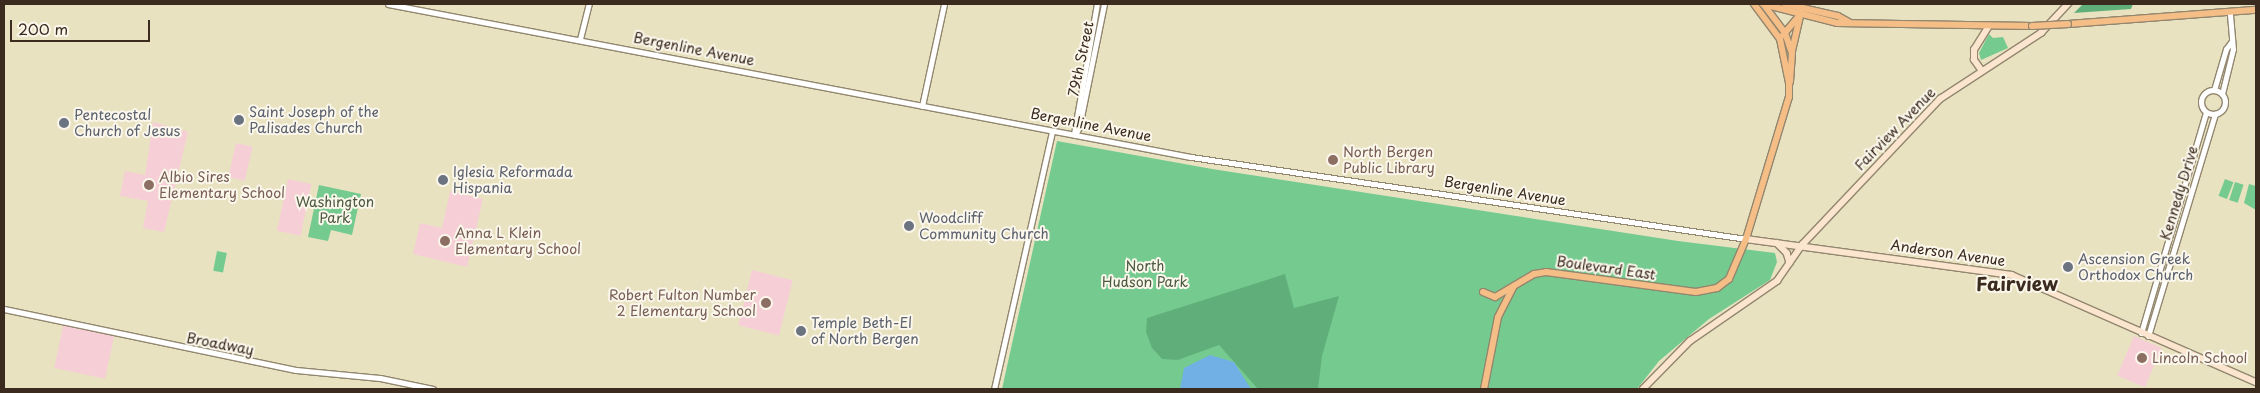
<!DOCTYPE html>
<style>
body{margin:0}
#map{position:relative;width:2260px;height:393px;overflow:hidden;background:#e8e2c0;font-family:"Playpen Sans",sans-serif}
div>[style]{position:absolute}
[style*='--x']{left:calc(var(--x)*1px);top:calc(var(--y)*1px);width:calc(var(--w)*1px);rotate:calc(var(--a)*1deg)}
.built>*{inset:0;background:#f6cfd6;transform-origin:0 0}
.green>*{inset:0;background:#75cb8f;transform-origin:0 0}
.forest>*{inset:0;background:#60af7a}
.water>*{inset:0;background:#70b0e4}
.roads{filter:drop-shadow(1px 0 #92866f) drop-shadow(-1px 0 #92866f) drop-shadow(0 1px #92866f) drop-shadow(0 -1px #92866f)}
.tertiary>*{height:5px;margin:-2.5px;padding:0 2.5px;transform-origin:2.5px;border-radius:2.5px;background:#fff}
.tertiary>.ring{margin:-2.5px;padding:0;box-sizing:content-box;background:none;border:5px solid #fff;border-radius:50%}
.secondary>*{height:5.5px;margin:-2.75px;padding:0 2.75px;transform-origin:2.75px;border-radius:2.75px;background:#fbe5cf}
.primary>*{height:6px;margin:-3px;padding:0 3px;transform-origin:3px;border-radius:3px;background:#f6be87}
.bridges{filter:drop-shadow(1px 0 #92866f) drop-shadow(-1px 0 #92866f) drop-shadow(0 1px #92866f) drop-shadow(0 -1px #92866f)}
.primary-bridge>*{height:6px;margin:-3px;padding:0 3px;transform-origin:3px;border-radius:3px;background:#f6be87}
.dots>*{width:14px;height:14px;translate:-50% -50%;box-sizing:border-box;border:2px solid #fbf7ec;border-radius:50%}
span{translate:-50% -50%;white-space:nowrap;text-align:center;line-height:1.15;-webkit-text-stroke:4px #fbf7ec;paint-order:stroke}
.street-label{font-size:14px;color:#3b2a1e}
.worship-label{font-size:14px;color:#5b616d}
.left{translate:0 -50%;text-align:left}
.education-label{font-size:14px;color:#785e54}
.right{translate:-100% -50%;text-align:right}
.park-label{font-size:14px;color:#4c5a40}
.district-label{font-size:19px;color:#3b2a1e;font-weight:700}
.frame{position:absolute;inset:0;border:5px solid #3b2a1e;pointer-events:none}
.scale{position:absolute;left:10px;top:20px;width:140px;height:22px;box-sizing:border-box;border:2px solid #3b2a1e;border-top:0;padding-left:6px;font-size:15px;line-height:18px;white-space:nowrap;color:#3b2a1e;-webkit-text-stroke:4px #fbf7ec;paint-order:stroke}
</style>
<div id="map">
<div class="built">
<div style="clip-path:polygon(153px 122px,188px 132px,164px 232px,143px 228px,148px 201px,120px 196px,125px 171px,145px 175px)"></div>
<div style="left:236px;top:143px;width:17px;height:35px;rotate:13deg"></div>
<div style="left:288px;top:179px;width:24px;height:53px;rotate:12deg"></div>
<div style="clip-path:polygon(450px 191px,483px 199px,467px 267px,413px 254px,420px 223px,442px 228px)"></div>
<div style="left:752px;top:270px;width:42px;height:57px;rotate:14deg"></div>
<div style="left:64px;top:322px;width:52px;height:47px;rotate:12deg"></div>
<div style="left:2134px;top:336px;width:30px;height:43px;rotate:23deg"></div>
</div>
<div class="green">
<div style="clip-path:polygon(1989px 34px,1993px 38px,2003px 37px,2008px 48px,1981px 60px,1979px 53px)"></div>
<div style="clip-path:polygon(1057px 141px,1212px 169px,1678px 241px,1775px 253px,1777px 262px,1770px 280px,1709px 319px,1659px 361px,1637px 389px,1002px 389px)"></div>
<div style="left:2225px;top:179px;width:9px;height:18px;rotate:21deg"></div>
<div style="left:2235px;top:182px;width:9px;height:19px;rotate:18deg"></div>
<div style="clip-path:polygon(2249px 184px,2256px 186px,2256px 210px,2244px 203px)"></div>
<div style="clip-path:polygon(319px 185px,361px 194px,352px 235px,331px 230px,328px 241px,308px 237px)"></div>
<div style="left:217px;top:251px;width:10px;height:20px;rotate:11deg"></div>
</div>
<div class="forest">
<div style="clip-path:polygon(2083px 4px,2133px 4px,2131px 9px,2074px 13px)"></div>
<div style="clip-path:polygon(1285px 274px,1294px 308px,1339px 296px,1322px 356px,1318px 389px,1258px 389px,1219px 345px,1178px 360px,1162px 359px,1152px 348px,1146px 332px,1147px 318px)"></div>
</div>
<div class="water">
<div style="clip-path:polygon(1210px 355px,1234px 362px,1251px 389px,1180px 389px,1184px 368px)"></div>
</div>
<div class="roads">
<div class="tertiary">
<div style="--x:388;--y:4;--w:817;--a:10.79"></div>
<div style="--x:1191;--y:157;--w:561;--a:8.4"></div>
<div style="--x:580;--y:39;--w:36;--a:-76"></div>
<div class="ring" style="left:2201px;top:90px;width:19px;height:19px"></div>
<div style="--x:2214;--y:90;--w:43;--a:-73.7"></div>
<div style="--x:2226;--y:49;--w:10;--a:-53"></div>
<div style="--x:2222;--y:94;--w:46;--a:-76.3"></div>
<div style="--x:2233;--y:49;--w:37;--a:-95"></div>
<div style="--x:922;--y:106;--w:104;--a:-77.8"></div>
<div style="--x:1074;--y:134;--w:132;--a:-80"></div>
<div style="--x:1075;--y:135;--w:9;--a:-63"></div>
<div style="--x:1079;--y:127;--w:126;--a:-78.5"></div>
<div style="--x:4;--y:309;--w:298;--a:11.8"></div>
<div style="--x:296;--y:370;--w:84;--a:5.4"></div>
<div style="--x:380;--y:378;--w:54;--a:11.7"></div>
<div style="--x:2141;--y:333;--w:230;--a:-73.6"></div>
<div style="--x:2148;--y:336;--w:232;--a:-73.2"></div>
<div style="--x:994;--y:389;--w:264;--a:-77.3"></div>
</div>
<div class="secondary">
<div style="--x:1981;--y:70;--w:12;--a:-125"></div>
<div style="--x:1974;--y:60;--w:10;--a:-90"></div>
<div style="--x:1974;--y:50;--w:28;--a:-58"></div>
<div style="--x:1746;--y:239;--w:268;--a:7.7"></div>
<div style="--x:2012;--y:275;--w:266;--a:23.7"></div>
<div style="--x:1777;--y:243;--w:14;--a:45"></div>
<div style="--x:1787;--y:253;--w:10;--a:73"></div>
<div style="--x:1643;--y:389;--w:67;--a:-45.6"></div>
<div style="--x:1690;--y:341;--w:106;--a:-34.6"></div>
<div style="--x:1777;--y:281;--w:44;--a:-55.2"></div>
<div style="--x:1802;--y:245;--w:201;--a:-46.6"></div>
<div style="--x:1940;--y:99;--w:121;--a:-33.2"></div>
<div style="--x:2041;--y:33;--w:40;--a:-47"></div>
</div>
<div class="primary">
<div style="--x:1763;--y:4;--w:76;--a:14.4"></div>
<div style="--x:1837;--y:23;--w:195;--a:0.9"></div>
<div style="--x:1785;--y:4;--w:54;--a:12.8"></div>
<div style="--x:1838;--y:16;--w:13;--a:29"></div>
<div style="--x:1764;--y:5;--w:35;--a:53"></div>
<div style="--x:1785;--y:33;--w:21;--a:71"></div>
<div style="--x:1792;--y:53;--w:29;--a:94"></div>
<div style="--x:2068;--y:24;--w:189;--a:-4.3"></div>
<div style="--x:1783;--y:35;--w:26;--a:-50"></div>
<div style="--x:1792;--y:51;--w:39;--a:-77"></div>
<div style="--x:1483;--y:292;--w:13;--a:23"></div>
<div style="--x:1495;--y:297;--w:45;--a:-30.5"></div>
<div style="--x:1534;--y:274;--w:12;--a:-9"></div>
<div style="--x:1546;--y:272;--w:151;--a:7.6"></div>
<div style="--x:1696;--y:292;--w:21;--a:-11"></div>
<div style="--x:1717;--y:288;--w:15;--a:-37"></div>
<div style="--x:1729;--y:279;--w:43;--a:-67"></div>
<div style="--x:1746;--y:239;--w:148;--a:-73.2"></div>
<div style="--x:1789;--y:97;--w:14;--a:-90"></div>
<div style="--x:1789;--y:83;--w:45;--a:-101.6"></div>
<div style="--x:1780;--y:39;--w:44;--a:-126.6"></div>
<div style="--x:1484;--y:389;--w:73;--a:-79"></div>
<div style="--x:1498;--y:317;--w:35;--a:-63"></div>
</div>
</div>
<div class="bridges">
<div class="primary-bridge">
<div style="--x:2032;--y:26;--w:36;--a:-3"></div>
</div>
</div>
<div class="dots">
<div style="left:239px;top:120px;background:#6b7280"></div>
<div style="left:64px;top:123px;background:#6b7280"></div>
<div style="left:1333px;top:160px;background:#8d6e63"></div>
<div style="left:443px;top:180px;background:#6b7280"></div>
<div style="left:149px;top:185px;background:#8d6e63"></div>
<div style="left:909px;top:226px;background:#6b7280"></div>
<div style="left:445px;top:241px;background:#8d6e63"></div>
<div style="left:2068px;top:267px;background:#6b7280"></div>
<div style="left:766px;top:303px;background:#8d6e63"></div>
<div style="left:801px;top:331px;background:#6b7280"></div>
<div style="left:2142px;top:358px;background:#8d6e63"></div>
</div>
<div class="street-label">
<span style="left:694px;top:49px;rotate:11deg">Bergenline Avenue</span>
<span style="left:1081px;top:59px;rotate:-78deg">79th Street</span>
<span style="left:1091px;top:125px;rotate:11deg">Bergenline Avenue</span>
<span style="left:1895px;top:129px;rotate:-46deg">Fairview Avenue</span>
<span style="left:1505px;top:191px;rotate:9deg">Bergenline Avenue</span>
<span style="left:2179px;top:193px;rotate:-73deg">Kennedy Drive</span>
<span style="left:1948px;top:253px;rotate:8deg">Anderson Avenue</span>
<span style="left:1606px;top:268px;rotate:8deg">Boulevard East</span>
<span style="left:220px;top:344px;rotate:11deg">Broadway</span>
</div>
<div class="worship-label">
<span class="left" style="left:249px;top:120px">Saint Joseph of the<br>Palisades Church</span>
<span class="left" style="left:74px;top:123px">Pentecostal<br>Church of Jesus</span>
<span class="left" style="left:453px;top:180px">Iglesia Reformada<br>Hispania</span>
<span class="left" style="left:919px;top:226px">Woodcliff<br>Community Church</span>
<span class="left" style="left:2078px;top:267px">Ascension Greek<br>Orthodox Church</span>
<span class="left" style="left:811px;top:331px">Temple Beth-El<br>of North Bergen</span>
</div>
<div class="education-label">
<span class="left" style="left:1343px;top:160px">North Bergen<br>Public Library</span>
<span class="left" style="left:159px;top:185px">Albio Sires<br>Elementary School</span>
<span class="left" style="left:455px;top:241px">Anna L Klein<br>Elementary School</span>
<span class="right" style="left:756px;top:303px">Robert Fulton Number<br>2 Elementary School</span>
<span class="left" style="left:2152px;top:358px">Lincoln School</span>
</div>
<div class="park-label">
<span style="left:335px;top:210px">Washington<br>Park</span>
<span style="left:1145px;top:274px">North<br>Hudson Park</span>
</div>
<div class="district-label">
<span style="left:2017px;top:284px">Fairview</span>
</div>
<div class="frame"></div>
<div class="scale">200 m</div>
</div>
